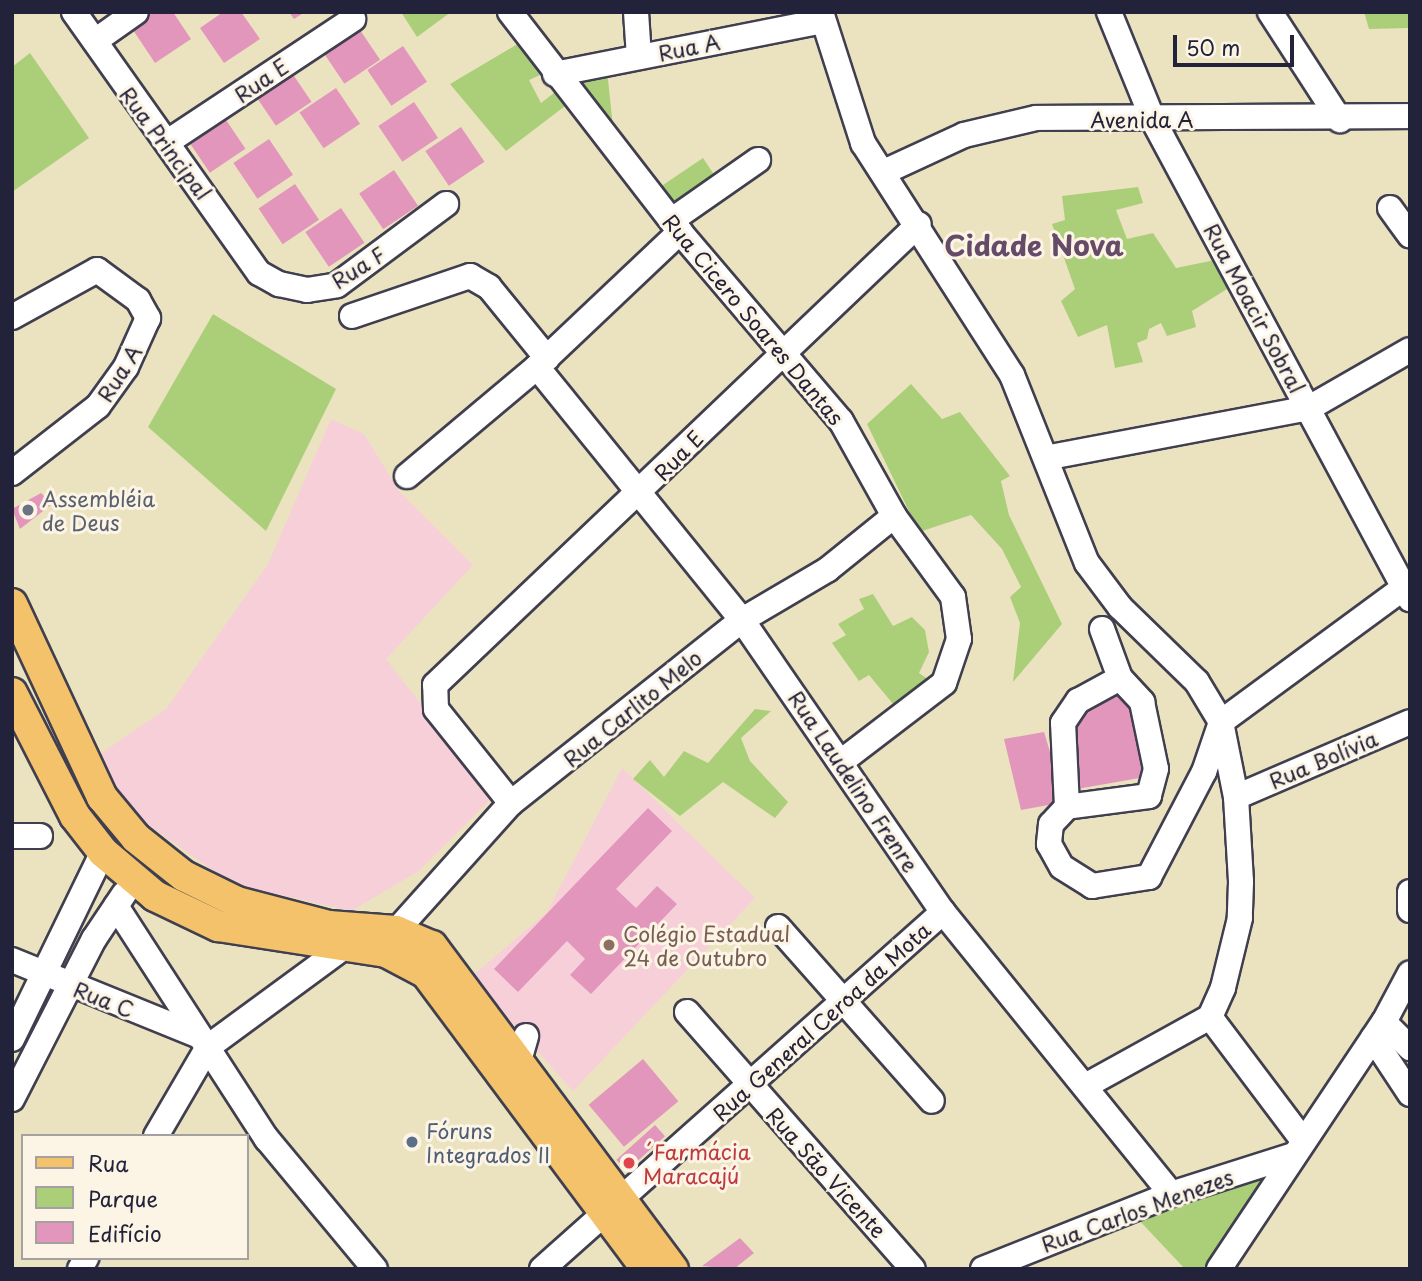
<!DOCTYPE html>
<meta charset="utf-8">
<style>
body{margin:0}
#map{position:relative;width:1422px;height:1281px;overflow:hidden;background:#ebe3c0;font-family:"Playpen Sans",sans-serif}
div>[style]{position:absolute}
[style*='--x']{left:calc(var(--x)*1px);top:calc(var(--y)*1px);width:calc(var(--w)*1px);rotate:calc(var(--a)*1deg)}
.built>*{inset:0;background:#f6cfd8}
.green>*{inset:0;background:#abcf79}
.building>*{inset:0;background:#e396bb;transform-origin:0 0}
.roads{filter:drop-shadow(2px 0 #403f4f) drop-shadow(-2px 0 #403f4f) drop-shadow(0 2px #403f4f) drop-shadow(0 -2px #403f4f)}
.minor>*{height:24px;margin:-12px;padding:0 12px;transform-origin:12px;border-radius:12px;background:#fff}
.major>*{height:30px;margin:-15px;padding:0 15px;transform-origin:15px;border-radius:15px;background:#f4c26a}
.dots>*{width:19px;height:19px;translate:-50% -50%;box-sizing:border-box;border:4px solid #fcf5e5;border-radius:50%}
span{translate:-50% -50%;white-space:nowrap;text-align:center;line-height:1.15;-webkit-text-stroke:6px #fcf5e5;paint-order:stroke}
.street-label{font-size:21px;color:#22223b}
.worship-label{font-size:21px;color:#5b616d}
.left{translate:0 -50%;text-align:left}
.education-label{font-size:21px;color:#785e54}
.service-label{font-size:21px;color:#4e5e75}
.health-label{font-size:21px;color:#be3a42}
.district-label{font-size:28px;color:#664b68;font-weight:700}
.frame{position:absolute;inset:0;border:14px solid #22223b;pointer-events:none}
.legend{position:absolute;left:21px;top:1134px;width:228px;height:126px;box-sizing:border-box;background:#fcf5e5;border:2px solid #a5a1a1;margin:0;padding:9px 12px;list-style:none;font-size:21px;color:#22223b}
.legend li{display:flex;align-items:center;gap:14px;height:35px}
.legend b{width:35px;border:2px solid #a5a1a1}
.scale{position:absolute;left:1173px;top:35px;width:121px;height:32px;box-sizing:border-box;border:4px solid #22223b;border-top:0;padding-left:9px;font-size:21px;line-height:24px;white-space:nowrap;color:#22223b;-webkit-text-stroke:5px #fcf5e5;paint-order:stroke}
</style>
<div id="map">
<div class="built">
<div style="clip-path:polygon(331px 419px,364px 434px,399px 491px,473px 565px,386px 659px,493px 797px,419px 871px,351px 911px,232px 884px,123px 807px,100px 754px,167px 708px,268px 564px)"></div>
<div style="clip-path:polygon(622px 768px,755px 898px,573px 1091px,471px 977px,547px 912px)"></div>
</div>
<div class="green">
<div style="clip-path:polygon(401px 12px,451px 12px,417px 37px)"></div>
<div style="clip-path:polygon(1364px 12px,1410px 12px,1410px 28px,1369px 29px)"></div>
<div style="clip-path:polygon(521px 42px,549px 71px,529px 80px,541px 103px,559px 89px,569px 103px,506px 151px,450px 84px)"></div>
<div style="clip-path:polygon(30px 53px,89px 138px,12px 192px,12px 67px)"></div>
<div style="clip-path:polygon(607px 70px,613px 127px,576px 76px)"></div>
<div style="clip-path:polygon(703px 158px,715px 176px,676px 208px,660px 187px)"></div>
<div style="clip-path:polygon(1138px 187px,1143px 203px,1116px 210px,1127px 239px,1153px 233px,1176px 268px,1220px 259px,1235px 284px,1192px 311px,1196px 327px,1167px 336px,1161px 323px,1149px 329px,1147px 339px,1137px 343px,1143px 362px,1115px 368px,1107px 325px,1078px 337px,1061px 301px,1075px 289px,1052px 224px,1065px 220px,1062px 196px)"></div>
<div style="clip-path:polygon(213px 314px,336px 389px,266px 531px,148px 427px)"></div>
<div style="clip-path:polygon(911px 384px,942px 419px,960px 412px,1010px 476px,1001px 481px,1009px 515px,1062px 624px,1013px 682px,1020px 623px,1010px 597px,1021px 587px,1002px 549px,971px 515px,919px 532px,867px 424px)"></div>
<div style="clip-path:polygon(873px 594px,893px 626px,912px 617px,925px 630px,929px 652px,919px 673px,935px 684px,898px 710px,869px 675px,859px 681px,832px 643px,846px 635px,838px 624px,864px 609px,859px 599px)"></div>
<div style="clip-path:polygon(755px 709px,771px 711px,741px 738px,750px 761px,788px 802px,775px 818px,723px 782px,680px 816px,633px 779px,650px 760px,664px 777px,684px 751px,708px 763px)"></div>
<div style="clip-path:polygon(1276px 1166px,1208px 1269px,1185px 1269px,1136px 1217px)"></div>
</div>
<div class="building">
<div style="clip-path:polygon(153px 12px,173px 12px,191px 39px,155px 63px,131px 27px)"></div>
<div style="clip-path:polygon(223px 12px,241px 12px,260px 39px,224px 63px,200px 28px)"></div>
<div style="clip-path:polygon(289px 12px,305px 12px,294px 19px)"></div>
<div style="left:356px;top:24px;width:43px;height:43px;rotate:56deg"></div>
<div style="left:403px;top:46px;width:43px;height:43px;rotate:56deg"></div>
<div style="left:288px;top:67px;width:42px;height:43px;rotate:56deg"></div>
<div style="left:336px;top:88px;width:43px;height:44px;rotate:56deg"></div>
<div style="left:414px;top:102px;width:43px;height:43px;rotate:56deg"></div>
<div style="left:222px;top:114px;width:42px;height:43px;rotate:56deg"></div>
<div style="left:461px;top:127px;width:42px;height:43px;rotate:56deg"></div>
<div style="left:269px;top:139px;width:43px;height:43px;rotate:56deg"></div>
<div style="left:394px;top:170px;width:43px;height:42px;rotate:56deg"></div>
<div style="left:295px;top:184px;width:43px;height:44px;rotate:56deg"></div>
<div style="left:341px;top:208px;width:42px;height:43px;rotate:56deg"></div>
<div style="clip-path:polygon(41px 493px,52px 504px,20px 529px,12px 509px)"></div>
<div style="clip-path:polygon(1131px 691px,1151px 776px,1077px 789px,1065px 741px,1083px 703px)"></div>
<div style="clip-path:polygon(1044px 732px,1065px 802px,1021px 810px,1004px 739px)"></div>
<div style="clip-path:polygon(648px 808px,672px 831px,616px 889px,636px 908px,657px 886px,677px 904px,591px 994px,570px 975px,585px 959px,567px 941px,518px 992px,494px 969px)"></div>
<div style="left:643px;top:1059px;width:55px;height:71px;rotate:50deg"></div>
<div style="left:655px;top:1125px;width:15px;height:52px;rotate:48deg"></div>
<div style="clip-path:polygon(740px 1238px,754px 1253px,734px 1269px,702px 1266px)"></div>
</div>
<div class="roads">
<div class="minor">
<div style="--x:74;--y:12;--w:320;--a:54.7"></div>
<div style="--x:259;--y:273;--w:23;--a:29"></div>
<div style="--x:279;--y:284;--w:29;--a:12"></div>
<div style="--x:307;--y:290;--w:30;--a:-9"></div>
<div style="--x:337;--y:285;--w:136;--a:-36.6"></div>
<div style="--x:510;--y:12;--w:278;--a:52.3"></div>
<div style="--x:680;--y:232;--w:248;--a:49.6"></div>
<div style="--x:841;--y:421;--w:109;--a:60.8"></div>
<div style="--x:894;--y:516;--w:100;--a:53.9"></div>
<div style="--x:953;--y:597;--w:42;--a:81.9"></div>
<div style="--x:959;--y:639;--w:46;--a:108.8"></div>
<div style="--x:944;--y:683;--w:128;--a:142.6"></div>
<div style="--x:636;--y:12;--w:45;--a:86.2"></div>
<div style="--x:821;--y:12;--w:138;--a:72.2"></div>
<div style="--x:863;--y:143;--w:276;--a:57.3"></div>
<div style="--x:1012;--y:375;--w:202;--a:68.3"></div>
<div style="--x:1087;--y:563;--w:55;--a:53.1"></div>
<div style="--x:1120;--y:607;--w:107;--a:44.2"></div>
<div style="--x:1197;--y:682;--w:47;--a:59"></div>
<div style="--x:1221;--y:722;--w:76;--a:78.7"></div>
<div style="--x:1236;--y:797;--w:85;--a:86.6"></div>
<div style="--x:1241;--y:882;--w:36;--a:92"></div>
<div style="--x:1240;--y:918;--w:72;--a:103.7"></div>
<div style="--x:1223;--y:988;--w:32;--a:114"></div>
<div style="--x:1210;--y:1017;--w:141;--a:151.1"></div>
<div style="--x:1109;--y:12;--w:117;--a:67.8"></div>
<div style="--x:1153;--y:120;--w:544;--a:61.78"></div>
<div style="--x:1270;--y:12;--w:129;--a:57.1"></div>
<div style="--x:95;--y:41;--w:50;--a:-35.3"></div>
<div style="--x:555;--y:74;--w:273;--a:-11.2"></div>
<div style="--x:169;--y:141;--w:221;--a:-33.5"></div>
<div style="--x:884;--y:172;--w:88;--a:-24.8"></div>
<div style="--x:964;--y:135;--w:74;--a:-13.3"></div>
<div style="--x:1036;--y:118;--w:374;--a:-0.3"></div>
<div style="--x:1390;--y:208;--w:34;--a:54"></div>
<div style="--x:672;--y:220;--w:105;--a:-34.9"></div>
<div style="--x:352;--y:316;--w:125;--a:-18.7"></div>
<div style="--x:470;--y:276;--w:22;--a:30"></div>
<div style="--x:489;--y:287;--w:92;--a:50.8"></div>
<div style="--x:12;--y:317;--w:97;--a:-28.9"></div>
<div style="--x:97;--y:270;--w:51;--a:36.2"></div>
<div style="--x:138;--y:300;--w:21;--a:61"></div>
<div style="--x:148;--y:318;--w:54;--a:114.2"></div>
<div style="--x:126;--y:367;--w:48;--a:125.7"></div>
<div style="--x:98;--y:406;--w:109;--a:142.1"></div>
<div style="--x:537;--y:367;--w:326;--a:51"></div>
<div style="--x:742;--y:620;--w:354;--a:55.5"></div>
<div style="--x:943;--y:912;--w:363;--a:51"></div>
<div style="--x:1050;--y:457;--w:264;--a:-10.7"></div>
<div style="--x:1309;--y:408;--w:116;--a:-29.9"></div>
<div style="--x:407;--y:476;--w:170;--a:-40"></div>
<div style="--x:537;--y:367;--w:197;--a:-43.4"></div>
<div style="--x:1102;--y:629;--w:52;--a:69.8"></div>
<div style="--x:1236;--y:797;--w:189;--a:-23.3"></div>
<div style="--x:511;--y:803;--w:120;--a:-128.6"></div>
<div style="--x:436;--y:709;--w:24;--a:-92"></div>
<div style="--x:435;--y:685;--w:668;--a:-43.61"></div>
<div style="--x:1067;--y:807;--w:84;--a:-92.7"></div>
<div style="--x:1063;--y:723;--w:27;--a:-56"></div>
<div style="--x:1078;--y:701;--w:48;--a:-28.7"></div>
<div style="--x:1120;--y:678;--w:33;--a:47"></div>
<div style="--x:1142;--y:702;--w:68;--a:78.2"></div>
<div style="--x:1156;--y:769;--w:28;--a:105"></div>
<div style="--x:1149;--y:796;--w:83;--a:172.4"></div>
<div style="--x:1067;--y:807;--w:23;--a:133"></div>
<div style="--x:1051;--y:824;--w:20;--a:96"></div>
<div style="--x:1049;--y:844;--w:26;--a:61"></div>
<div style="--x:1062;--y:867;--w:36;--a:32"></div>
<div style="--x:1092;--y:886;--w:58;--a:-9"></div>
<div style="--x:1149;--y:877;--w:119;--a:-62.4"></div>
<div style="--x:1204;--y:772;--w:53;--a:-71.2"></div>
<div style="--x:1221;--y:722;--w:235;--a:-36.3"></div>
<div style="--x:12;--y:836;--w:28;--a:0"></div>
<div style="--x:1410;--y:892;--w:18;--a:90"></div>
<div style="--x:116;--y:906;--w:278;--a:57.1"></div>
<div style="--x:267;--y:1139;--w:169;--a:50.3"></div>
<div style="--x:778;--y:927;--w:232;--a:48.5"></div>
<div style="--x:396;--y:931;--w:172;--a:-48.1"></div>
<div style="--x:511;--y:803;--w:295;--a:-38.4"></div>
<div style="--x:742;--y:620;--w:99;--a:-30.5"></div>
<div style="--x:827;--y:570;--w:86;--a:-38.9"></div>
<div style="--x:12;--y:960;--w:200;--a:22.1"></div>
<div style="--x:687;--y:1012;--w:342;--a:48.7"></div>
<div style="--x:1210;--y:1017;--w:153;--a:53"></div>
<div style="--x:1384;--y:1022;--w:37;--a:45"></div>
<div style="--x:1373;--y:1038;--w:67;--a:56.5"></div>
<div style="--x:12;--y:1039;--w:208;--a:-64.1"></div>
<div style="--x:519;--y:1061;--w:26;--a:-74"></div>
<div style="--x:12;--y:1099;--w:180;--a:-62.9"></div>
<div style="--x:94;--y:939;--w:54;--a:-56.3"></div>
<div style="--x:156;--y:1136;--w:103;--a:-59.7"></div>
<div style="--x:208;--y:1047;--w:167;--a:-36.3"></div>
<div style="--x:80;--y:1269;--w:13;--a:-61"></div>
<div style="--x:542;--y:1269;--w:537;--a:-41.68"></div>
<div style="--x:983;--y:1269;--w:202;--a:-21.7"></div>
<div style="--x:1171;--y:1194;--w:128;--a:-17.7"></div>
<div style="--x:1219;--y:1269;--w:297;--a:-56.3"></div>
<div style="--x:1384;--y:1022;--w:55;--a:-62"></div>
</div>
<div class="major">
<div style="--x:12;--y:604;--w:213;--a:65"></div>
<div style="--x:102;--y:797;--w:53;--a:50.3"></div>
<div style="--x:136;--y:838;--w:61;--a:38.4"></div>
<div style="--x:184;--y:876;--w:59;--a:26.1"></div>
<div style="--x:237;--y:902;--w:95;--a:14.6"></div>
<div style="--x:329;--y:926;--w:67;--a:4.3"></div>
<div style="--x:396;--y:931;--w:39;--a:23"></div>
<div style="--x:432;--y:946;--w:403;--a:53.3"></div>
<div style="--x:12;--y:693;--w:138;--a:62.9"></div>
<div style="--x:75;--y:816;--w:46;--a:52.1"></div>
<div style="--x:103;--y:852;--w:68;--a:40.2"></div>
<div style="--x:155;--y:896;--w:70;--a:25.5"></div>
<div style="--x:218;--y:926;--w:170;--a:8.8"></div>
<div style="--x:386;--y:952;--w:45;--a:27.7"></div>
<div style="--x:426;--y:973;--w:369;--a:53.3"></div>
</div>
</div>
<div class="dots">
<div style="left:28px;top:510px;background:#6b7280"></div>
<div style="left:609px;top:945px;background:#8d6e63"></div>
<div style="left:412px;top:1142px;background:#5c6f8a"></div>
<div style="left:629px;top:1163px;background:#e0444e"></div>
</div>
<div class="street-label">
<span style="left:689px;top:47px;rotate:-11deg">Rua A</span>
<span style="left:261px;top:80px;rotate:-34deg">Rua E</span>
<span style="left:1142px;top:119px">Avenida A</span>
<span style="left:166px;top:143px;rotate:53deg">Rua Principal</span>
<span style="left:358px;top:267px;rotate:-32deg">Rua F</span>
<span style="left:1255px;top:308px;rotate:62deg">Rua Moacir Sobral</span>
<span style="left:754px;top:319px;rotate:50deg">Rua Cicero Soares Dantas</span>
<span style="left:119px;top:373px;rotate:-57deg">Rua A</span>
<span style="left:678px;top:455px;rotate:-46deg">Rua E</span>
<span style="left:632px;top:708px;rotate:-39deg">Rua Carlito Melo</span>
<span style="left:1323px;top:759px;rotate:-23deg">Rua Bolívia</span>
<span style="left:854px;top:781px;rotate:56deg">Rua Laudelino Frenre</span>
<span style="left:104px;top:999px;rotate:22deg">Rua C</span>
<span style="left:821px;top:1021px;rotate:-42deg">Rua General Ceroa da Mota</span>
<span style="left:827px;top:1172px;rotate:48deg">Rua São Vicente</span>
<span style="left:1137px;top:1210px;rotate:-20deg">Rua Carlos Menezes</span>
</div>
<div class="worship-label">
<span class="left" style="left:42px;top:510px">Assembléia<br>de Deus</span>
</div>
<div class="education-label">
<span class="left" style="left:623px;top:945px">Colégio Estadual<br>24 de Outubro</span>
</div>
<div class="service-label">
<span class="left" style="left:426px;top:1142px">Fóruns<br>Integrados II</span>
</div>
<div class="health-label">
<span class="left" style="left:643px;top:1163px">´Farmácia<br>Maracajú</span>
</div>
<div class="district-label">
<span style="left:1034px;top:245px">Cidade Nova</span>
</div>
<div class="frame"></div>
<ul class="legend">
<li><b style="height:9px;background:#f4c26a"></b>Rua</li>
<li><b style="height:19px;background:#abcf79"></b>Parque</li>
<li><b style="height:19px;background:#e396bb"></b>Edifício</li>
</ul>
<div class="scale">50 m</div>
</div>
